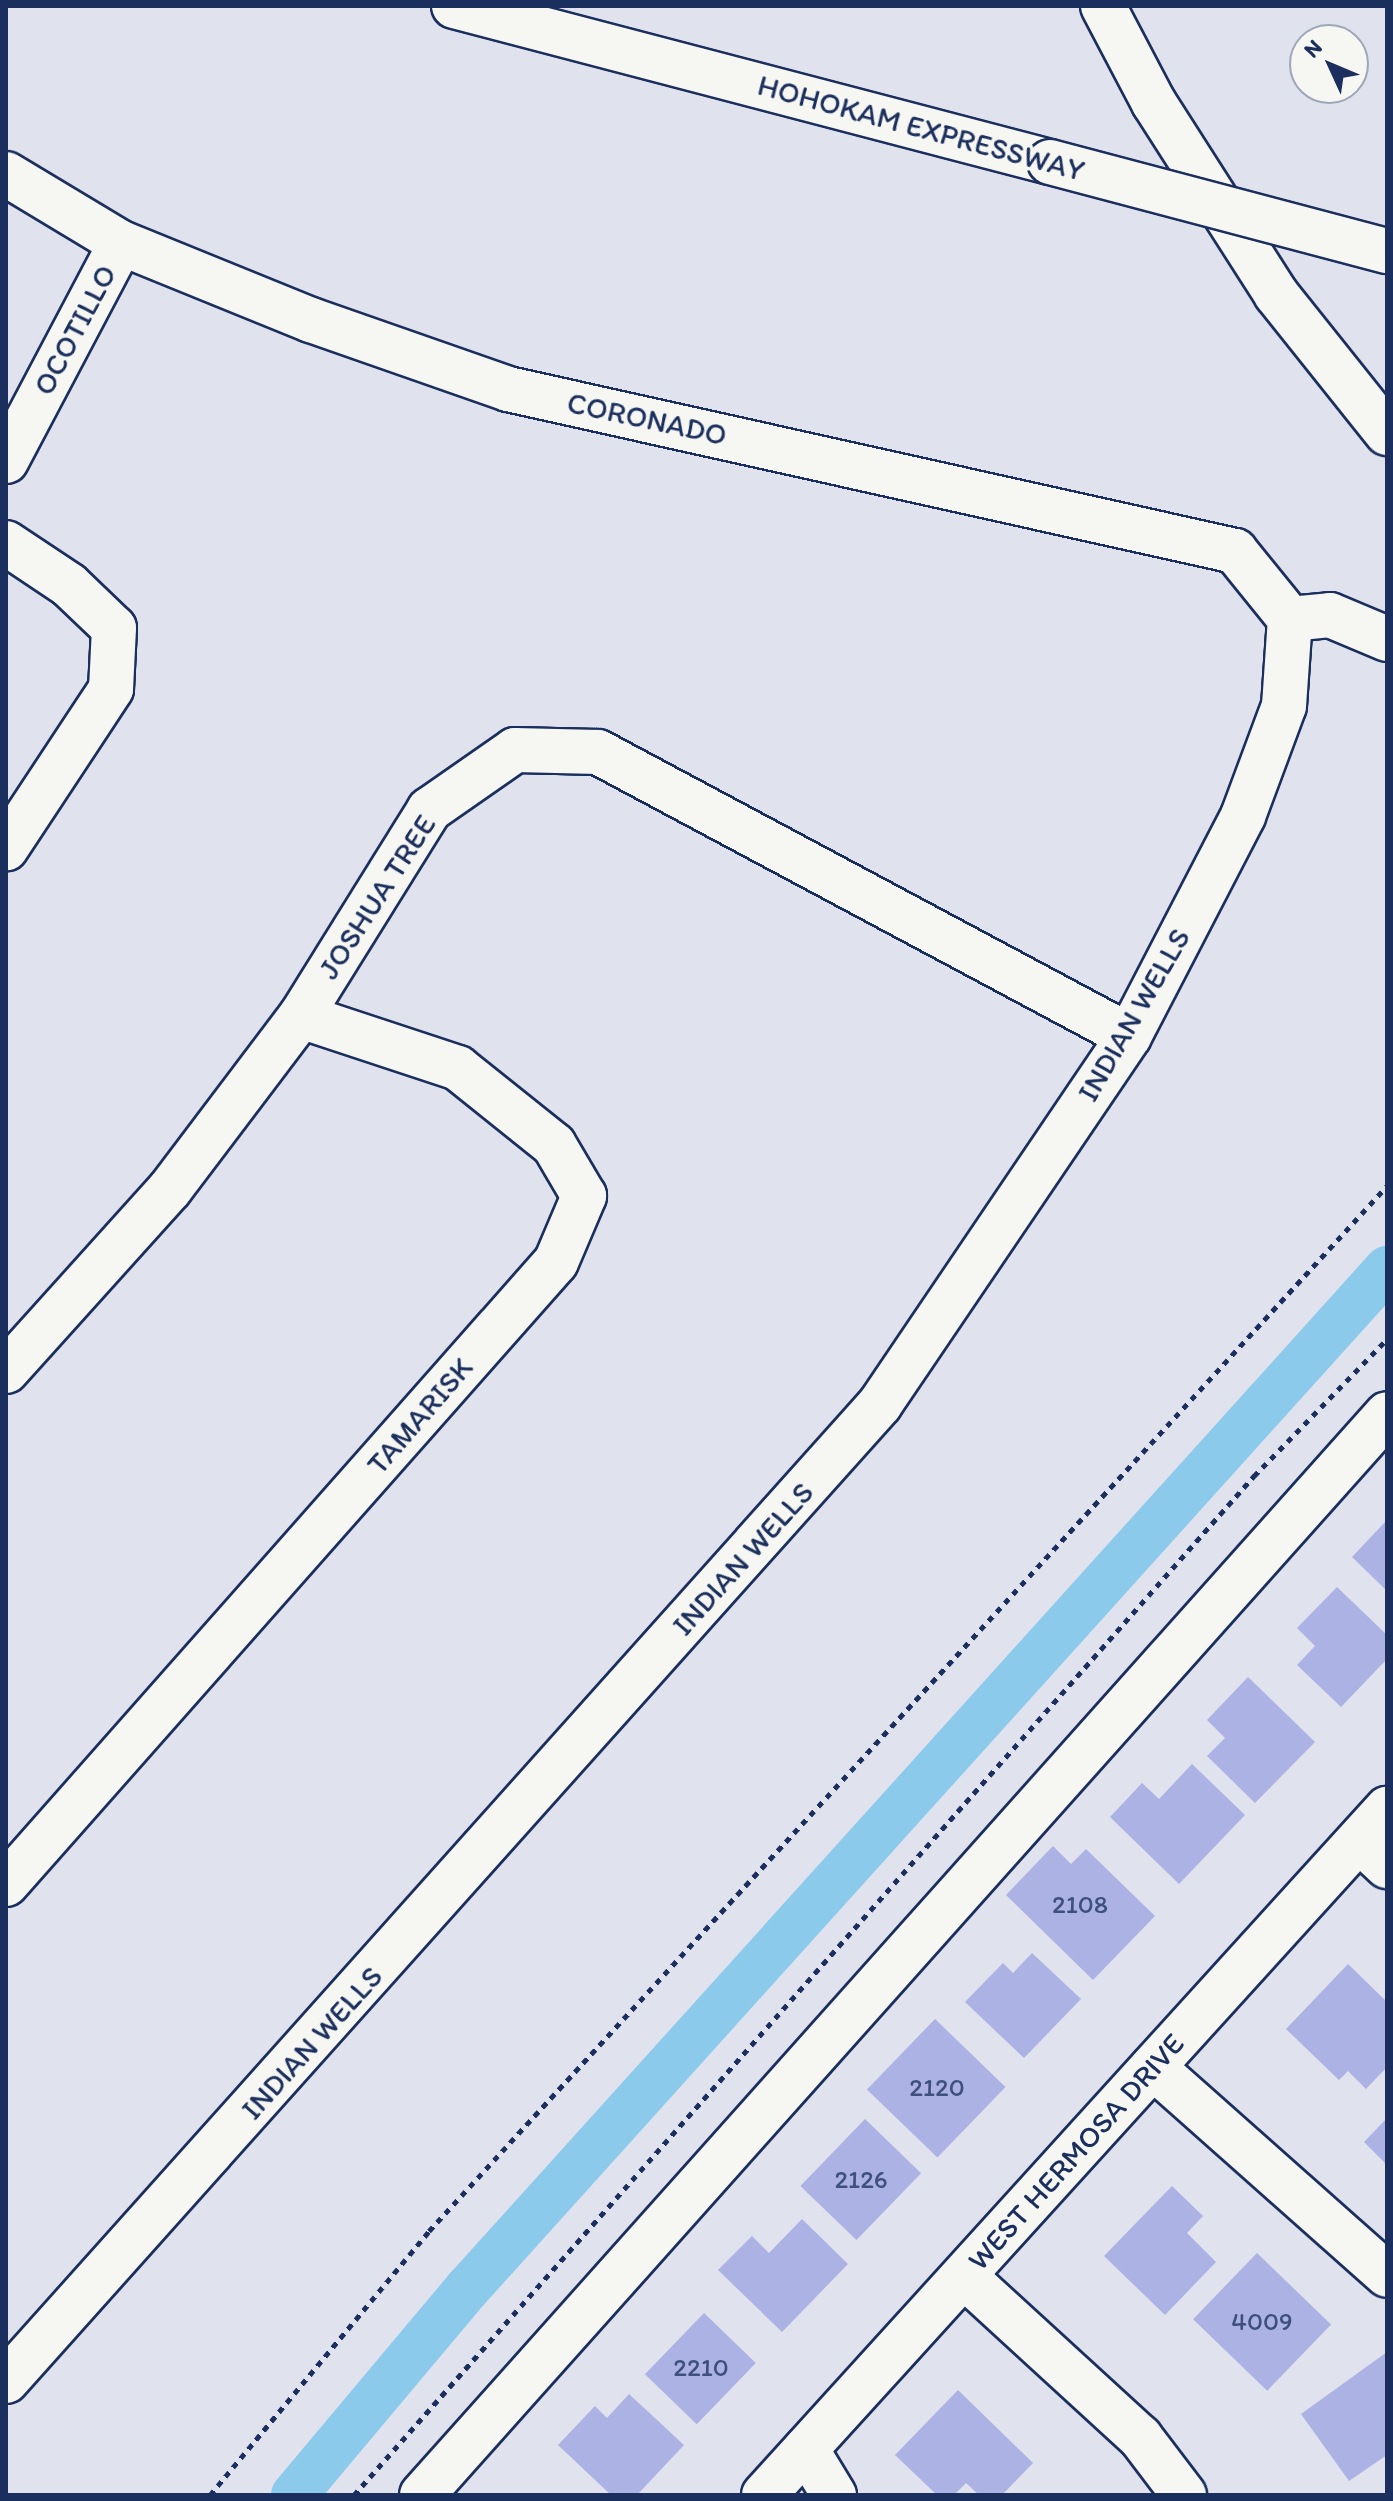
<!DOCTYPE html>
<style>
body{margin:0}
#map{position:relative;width:1393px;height:2501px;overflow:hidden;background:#e0e2ee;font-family:Itim,sans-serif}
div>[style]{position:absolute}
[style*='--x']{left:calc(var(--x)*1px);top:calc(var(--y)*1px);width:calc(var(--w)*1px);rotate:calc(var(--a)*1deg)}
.canal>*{height:46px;margin:-23px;padding:0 23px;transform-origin:23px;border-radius:23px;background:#8ccaec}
.building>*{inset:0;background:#acb2e3;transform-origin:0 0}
.path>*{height:5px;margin-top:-2.5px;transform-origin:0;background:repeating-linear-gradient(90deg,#1b2f5e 0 6px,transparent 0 12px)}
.roads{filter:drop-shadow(2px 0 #1b2f5e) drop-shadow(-2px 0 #1b2f5e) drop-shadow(0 2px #1b2f5e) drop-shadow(0 -2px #1b2f5e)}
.minor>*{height:44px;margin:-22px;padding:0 22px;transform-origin:22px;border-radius:22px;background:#f6f6f2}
.highway>*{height:44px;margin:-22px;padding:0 22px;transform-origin:22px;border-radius:22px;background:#f6f6f2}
.bridges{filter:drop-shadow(2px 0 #1b2f5e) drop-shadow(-2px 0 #1b2f5e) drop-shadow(0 2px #1b2f5e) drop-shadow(0 -2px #1b2f5e)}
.highway-bridge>*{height:44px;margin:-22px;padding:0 22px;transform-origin:22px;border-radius:22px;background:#f6f6f2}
span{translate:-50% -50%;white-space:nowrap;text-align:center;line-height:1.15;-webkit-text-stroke:7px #f6f6f2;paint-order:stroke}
.number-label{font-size:26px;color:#3f507f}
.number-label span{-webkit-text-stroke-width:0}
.street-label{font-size:30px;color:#1b2f5e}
.frame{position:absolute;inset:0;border:8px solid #1b2f5e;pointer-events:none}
.north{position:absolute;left:1289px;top:24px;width:80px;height:80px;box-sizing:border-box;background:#f6f6f2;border:2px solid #9ea6b7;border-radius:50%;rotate:314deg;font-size:22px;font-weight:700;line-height:32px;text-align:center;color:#1b2f5e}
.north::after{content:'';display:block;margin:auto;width:28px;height:36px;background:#1b2f5e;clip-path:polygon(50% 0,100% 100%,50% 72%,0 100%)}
</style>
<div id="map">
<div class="canal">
<div style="--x:294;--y:2495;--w:269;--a:-50"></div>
<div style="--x:467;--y:2289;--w:1374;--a:-47.95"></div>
</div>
<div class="building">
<div style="clip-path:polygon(1387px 1520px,1387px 1591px,1352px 1557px)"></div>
<div style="clip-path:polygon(1337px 1587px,1387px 1635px,1387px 1659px,1341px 1707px,1297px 1665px,1315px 1646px,1297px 1628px)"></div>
<div style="clip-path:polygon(1248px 1677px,1315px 1742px,1255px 1803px,1207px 1756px,1225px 1738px,1207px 1720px)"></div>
<div style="clip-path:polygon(1192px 1764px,1245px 1815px,1179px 1884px,1110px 1817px,1142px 1783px,1159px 1799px)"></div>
<div style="clip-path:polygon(1053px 1846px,1071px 1864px,1086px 1849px,1155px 1916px,1093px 1980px,1006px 1895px)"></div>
<div style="clip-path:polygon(1032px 1953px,1081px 1999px,1024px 2058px,965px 2002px,1003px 1963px,1013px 1973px)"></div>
<div style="clip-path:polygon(1348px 1964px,1387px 2002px,1387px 2067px,1366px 2089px,1348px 2071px,1339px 2080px,1286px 2029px)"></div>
<div style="left:935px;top:2019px;width:98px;height:98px;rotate:44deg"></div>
<div style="clip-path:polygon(1387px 2118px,1387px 2165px,1364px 2142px)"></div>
<div style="left:865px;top:2119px;width:78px;height:93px;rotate:44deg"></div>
<div style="clip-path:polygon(1172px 2186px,1203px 2216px,1187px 2233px,1216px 2262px,1165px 2315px,1104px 2256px)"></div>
<div style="clip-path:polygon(802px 2219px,848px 2264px,782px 2332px,718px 2270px,752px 2236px,769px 2253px)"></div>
<div style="left:1257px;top:2253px;width:103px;height:92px;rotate:44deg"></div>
<div style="left:704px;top:2313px;width:72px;height:85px;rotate:44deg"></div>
<div style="clip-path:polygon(1387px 2352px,1387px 2455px,1349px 2481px,1301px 2414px)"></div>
<div style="clip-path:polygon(958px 2390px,1033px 2463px,1002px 2495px,979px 2495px,966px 2483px,954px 2495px,937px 2495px,895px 2455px)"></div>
<div style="clip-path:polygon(629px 2394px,684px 2445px,637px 2495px,611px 2495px,558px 2445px,595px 2406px,607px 2418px)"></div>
</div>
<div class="path">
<div style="--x:210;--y:2495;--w:343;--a:-50.3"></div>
<div style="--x:429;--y:2231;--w:1418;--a:-47.49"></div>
<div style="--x:354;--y:2495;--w:1360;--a:-48.55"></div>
<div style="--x:1254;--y:1476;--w:191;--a:-45.8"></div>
</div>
<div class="roads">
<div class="minor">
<div style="--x:6;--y:174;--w:134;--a:31"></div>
<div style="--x:121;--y:243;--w:205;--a:22.1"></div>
<div style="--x:311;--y:320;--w:209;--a:19.3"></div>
<div style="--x:508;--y:389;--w:745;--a:12.56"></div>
<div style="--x:1235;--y:551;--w:87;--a:51"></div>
<div style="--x:6;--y:461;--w:246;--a:-62.2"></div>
<div style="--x:6;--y:543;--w:76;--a:33.7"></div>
<div style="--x:69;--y:585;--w:62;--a:43.7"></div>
<div style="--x:114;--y:628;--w:61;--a:92.8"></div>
<div style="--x:111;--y:689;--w:191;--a:123.4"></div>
<div style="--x:1290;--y:619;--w:40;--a:-5.7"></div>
<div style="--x:1330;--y:615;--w:62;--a:22.8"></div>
<div style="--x:6;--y:1371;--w:245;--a:-48"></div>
<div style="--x:170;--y:1189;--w:217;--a:-52.9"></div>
<div style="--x:301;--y:1016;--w:243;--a:-58.1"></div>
<div style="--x:429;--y:810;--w:105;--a:-34.9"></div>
<div style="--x:515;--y:750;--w:83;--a:1.4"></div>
<div style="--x:598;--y:752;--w:602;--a:28.14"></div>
<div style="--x:1360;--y:1841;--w:37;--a:43"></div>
<div style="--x:6;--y:1884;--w:830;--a:-48.52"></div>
<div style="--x:556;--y:1262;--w:72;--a:-67"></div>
<div style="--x:584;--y:1196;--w:59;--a:-120.5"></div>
<div style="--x:554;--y:1145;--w:123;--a:-141.3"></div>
<div style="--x:458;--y:1068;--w:165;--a:-161.7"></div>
<div style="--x:1153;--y:2067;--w:313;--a:41.6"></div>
<div style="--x:964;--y:2276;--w:239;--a:42.5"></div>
<div style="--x:1140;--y:2437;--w:73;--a:52.8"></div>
<div style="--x:6;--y:2381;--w:1311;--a:-48.18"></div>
<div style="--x:880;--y:1404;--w:444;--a:-55.9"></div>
<div style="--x:1129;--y:1036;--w:248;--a:-62.6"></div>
<div style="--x:1243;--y:816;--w:117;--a:-69.6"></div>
<div style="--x:1284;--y:706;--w:87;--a:-86.1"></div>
<div style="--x:806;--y:2449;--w:54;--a:58.7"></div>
<div style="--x:422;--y:2495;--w:1449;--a:-48.24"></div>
<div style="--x:764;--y:2495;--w:927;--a:-47.76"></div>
</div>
<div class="highway">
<div style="--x:454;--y:6;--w:616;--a:14.67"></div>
<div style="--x:1103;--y:6;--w:110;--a:62.3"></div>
<div style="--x:1154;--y:103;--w:227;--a:57.4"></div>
<div style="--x:1276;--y:294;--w:178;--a:51.4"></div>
</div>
</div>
<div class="bridges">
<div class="highway-bridge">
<div style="--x:1050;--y:162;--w:349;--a:14.8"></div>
</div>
</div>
<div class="number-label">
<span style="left:1080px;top:1905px">2108</span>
<span style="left:937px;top:2088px">2120</span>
<span style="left:861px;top:2180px">2126</span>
<span style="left:1262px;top:2322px">4009</span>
<span style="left:701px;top:2368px">2210</span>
</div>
<div class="street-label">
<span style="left:921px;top:128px;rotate:15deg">HOHOKAM EXPRESSWAY</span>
<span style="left:75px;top:330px;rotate:-62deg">OCOTILLO</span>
<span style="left:647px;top:419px;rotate:12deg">CORONADO</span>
<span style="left:377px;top:897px;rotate:-57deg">JOSHUA TREE</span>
<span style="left:1134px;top:1015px;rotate:-60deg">INDIAN WELLS</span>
<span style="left:420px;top:1416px;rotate:-49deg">TAMARISK</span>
<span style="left:743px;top:1559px;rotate:-48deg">INDIAN WELLS</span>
<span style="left:312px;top:2043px;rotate:-48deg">INDIAN WELLS</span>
<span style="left:1076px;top:2152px;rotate:-48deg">WEST HERMOSA DRIVE</span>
</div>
<div class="frame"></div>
<div class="north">N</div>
</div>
